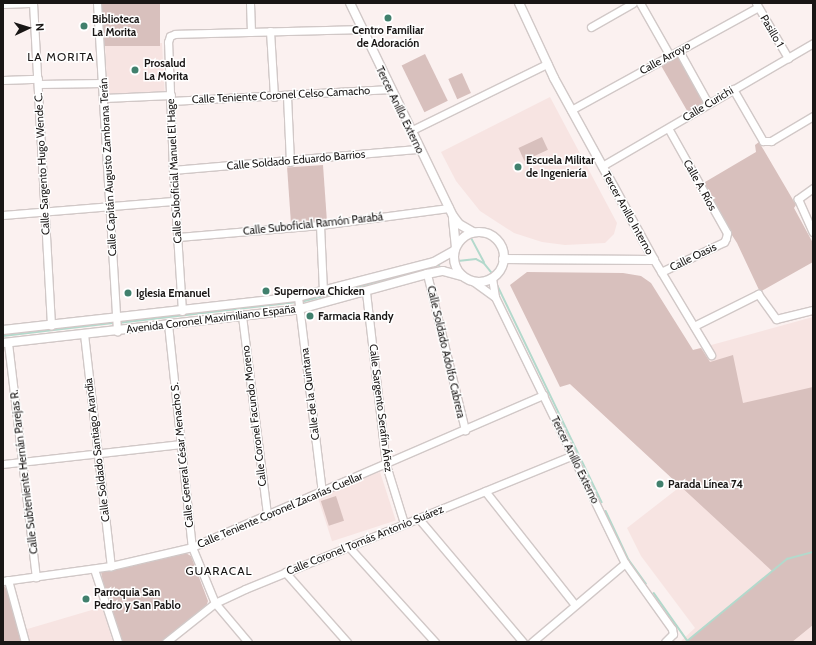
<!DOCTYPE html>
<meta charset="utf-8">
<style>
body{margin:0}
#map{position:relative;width:816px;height:645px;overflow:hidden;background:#fbf1f0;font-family:Cabin,sans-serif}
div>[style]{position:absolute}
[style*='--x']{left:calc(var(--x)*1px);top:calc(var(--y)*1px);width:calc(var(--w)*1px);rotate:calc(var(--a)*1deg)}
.built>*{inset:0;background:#f7e4e2;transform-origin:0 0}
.green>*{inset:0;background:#d8c0bd;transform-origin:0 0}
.stream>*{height:1.5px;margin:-0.75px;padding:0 0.75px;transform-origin:0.75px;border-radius:0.75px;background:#b3d9cc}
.roads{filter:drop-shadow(1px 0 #d1c8c7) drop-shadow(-1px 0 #d1c8c7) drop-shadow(0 1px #d1c8c7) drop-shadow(0 -1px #d1c8c7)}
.minor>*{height:7px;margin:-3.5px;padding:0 3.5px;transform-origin:3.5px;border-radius:3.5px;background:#fff}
.tertiary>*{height:8px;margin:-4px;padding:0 4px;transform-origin:4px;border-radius:4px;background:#fff}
.tertiary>.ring{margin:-4px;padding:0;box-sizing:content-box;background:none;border:8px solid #fff;border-radius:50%}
.dots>*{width:11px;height:11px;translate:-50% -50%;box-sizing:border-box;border:2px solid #fff;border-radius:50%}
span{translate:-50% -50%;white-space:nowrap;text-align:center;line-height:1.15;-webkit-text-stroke:3px #fff;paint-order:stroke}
.poi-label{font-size:11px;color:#191615;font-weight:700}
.left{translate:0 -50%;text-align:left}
.street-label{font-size:11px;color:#191615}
.neighbourhood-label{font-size:12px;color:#191615;letter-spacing:1px}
.frame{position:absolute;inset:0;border:4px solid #191615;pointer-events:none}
.north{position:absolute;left:8px;top:8px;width:40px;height:40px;-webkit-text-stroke:3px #fff;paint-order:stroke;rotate:86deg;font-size:11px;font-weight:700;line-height:16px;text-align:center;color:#191615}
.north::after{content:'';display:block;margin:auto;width:14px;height:18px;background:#191615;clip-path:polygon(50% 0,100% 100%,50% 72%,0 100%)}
</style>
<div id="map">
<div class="built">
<div style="left:162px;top:43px;width:52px;height:57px;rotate:87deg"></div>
<div style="clip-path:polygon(550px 97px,617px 223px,614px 234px,605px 243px,565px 245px,542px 242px,514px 233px,480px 211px,456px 181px,441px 152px)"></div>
<div style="clip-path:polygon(813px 317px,813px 642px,680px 642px,695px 628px,641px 556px,627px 528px,681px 486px,570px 384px)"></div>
<div style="left:380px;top:472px;width:51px;height:67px;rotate:72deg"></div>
<div style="clip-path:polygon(102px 607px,113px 642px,29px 642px,24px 630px)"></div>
</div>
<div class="green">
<div style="left:100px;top:3px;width:60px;height:43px"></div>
<div style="left:425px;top:54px;width:52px;height:26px;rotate:64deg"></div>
<div style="left:678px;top:57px;width:52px;height:19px;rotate:60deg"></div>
<div style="left:462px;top:73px;width:22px;height:15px;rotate:66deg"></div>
<div style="left:542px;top:137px;width:14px;height:26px;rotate:65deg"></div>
<div style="clip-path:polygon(759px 142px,796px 205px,794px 208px,813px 243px,813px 262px,760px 292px,737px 243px,700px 185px,756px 152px,755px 145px)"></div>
<div style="left:323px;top:165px;width:57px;height:36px;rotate:86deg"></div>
<div style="clip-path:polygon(527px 272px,623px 273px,641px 276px,651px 283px,693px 350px,701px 348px,710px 362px,733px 355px,743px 403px,813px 387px,813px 625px,792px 642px,686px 642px,772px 571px,570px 384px,560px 387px,510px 285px)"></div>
<div style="left:336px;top:496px;width:26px;height:16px;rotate:72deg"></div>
<div style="clip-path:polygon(184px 552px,191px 556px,208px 601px,206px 607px,162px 642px,122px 642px,107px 603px,101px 572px)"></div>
<div style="clip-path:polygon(3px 584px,7px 590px,22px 642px,3px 642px)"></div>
</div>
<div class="stream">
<div style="--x:472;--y:239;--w:26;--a:62"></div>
<div style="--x:458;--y:261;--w:18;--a:-6"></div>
<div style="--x:476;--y:259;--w:9;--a:27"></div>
<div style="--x:484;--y:263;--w:13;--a:51"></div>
<div style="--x:497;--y:284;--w:242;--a:64.3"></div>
<div style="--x:301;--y:302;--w:143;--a:-15"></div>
<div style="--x:118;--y:323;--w:180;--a:-6.7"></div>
<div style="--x:3;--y:336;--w:112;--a:-6.7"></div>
<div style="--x:606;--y:511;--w:54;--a:64.9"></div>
<div style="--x:629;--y:560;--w:29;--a:54"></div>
<div style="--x:654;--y:593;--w:57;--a:54.9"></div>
<div style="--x:686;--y:642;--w:131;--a:-39.4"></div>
<div style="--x:787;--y:559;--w:27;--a:-15"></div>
</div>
<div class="roads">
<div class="minor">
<div style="--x:33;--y:3;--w:323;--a:86.8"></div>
<div style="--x:97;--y:3;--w:329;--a:86.5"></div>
<div style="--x:250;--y:3;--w:29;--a:88"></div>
<div style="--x:640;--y:3;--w:61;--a:60.5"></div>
<div style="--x:756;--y:3;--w:64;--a:59.8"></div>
<div style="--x:3;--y:4;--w:26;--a:-2"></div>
<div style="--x:591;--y:27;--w:48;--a:-29.7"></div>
<div style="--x:270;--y:31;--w:66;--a:86.5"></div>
<div style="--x:679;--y:51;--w:60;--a:60.9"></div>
<div style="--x:3;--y:80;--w:35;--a:-2"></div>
<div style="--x:38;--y:84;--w:65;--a:-0.9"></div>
<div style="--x:733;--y:89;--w:60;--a:60"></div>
<div style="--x:763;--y:141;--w:8;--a:0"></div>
<div style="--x:771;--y:141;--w:49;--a:-30.8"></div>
<div style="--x:287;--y:96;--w:66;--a:87.4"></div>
<div style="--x:104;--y:98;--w:67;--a:-2.6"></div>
<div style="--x:171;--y:101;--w:220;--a:-3.1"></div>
<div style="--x:571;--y:110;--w:213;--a:-28.8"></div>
<div style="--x:410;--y:131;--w:153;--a:-26.1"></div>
<div style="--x:602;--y:166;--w:244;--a:-30.2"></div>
<div style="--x:173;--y:170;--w:247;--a:-4.9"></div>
<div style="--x:813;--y:188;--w:19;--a:144"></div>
<div style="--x:798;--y:199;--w:36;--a:66"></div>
<div style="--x:3;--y:215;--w:173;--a:-4.7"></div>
<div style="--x:320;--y:225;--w:67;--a:87.4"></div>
<div style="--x:178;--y:237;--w:143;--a:-4.8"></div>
<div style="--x:320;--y:225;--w:130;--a:-7.5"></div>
<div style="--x:654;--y:260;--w:111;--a:59"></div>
<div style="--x:661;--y:272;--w:70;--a:-25.5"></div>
<div style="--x:724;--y:242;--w:4;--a:-63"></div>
<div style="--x:726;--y:238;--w:5;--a:-79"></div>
<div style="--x:727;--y:233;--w:120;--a:-119.3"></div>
<div style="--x:427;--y:274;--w:161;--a:76.3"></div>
<div style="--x:492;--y:278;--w:19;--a:81"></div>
<div style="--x:495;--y:297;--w:296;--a:64"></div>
<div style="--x:625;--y:563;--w:81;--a:54.5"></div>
<div style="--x:672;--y:629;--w:5;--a:79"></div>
<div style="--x:673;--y:634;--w:11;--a:135"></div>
<div style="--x:474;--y:282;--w:26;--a:36"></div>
<div style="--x:366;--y:292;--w:174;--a:83.4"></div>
<div style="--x:386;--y:465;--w:61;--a:72.8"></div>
<div style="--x:298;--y:297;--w:196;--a:83"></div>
<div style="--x:182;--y:311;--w:141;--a:-93.7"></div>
<div style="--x:173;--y:170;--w:128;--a:-92.2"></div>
<div style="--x:168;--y:42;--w:6;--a:-72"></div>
<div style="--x:170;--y:36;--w:5;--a:-22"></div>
<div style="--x:175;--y:34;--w:186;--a:-1.5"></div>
<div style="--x:242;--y:316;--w:201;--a:82.8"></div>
<div style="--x:168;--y:324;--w:224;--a:83.9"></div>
<div style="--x:192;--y:547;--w:61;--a:67.7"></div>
<div style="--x:215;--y:603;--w:51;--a:49.8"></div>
<div style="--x:694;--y:326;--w:72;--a:-26.6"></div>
<div style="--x:758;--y:294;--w:31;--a:54"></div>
<div style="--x:776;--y:319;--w:38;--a:-14"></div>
<div style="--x:84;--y:334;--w:234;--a:83.4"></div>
<div style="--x:8;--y:343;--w:236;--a:83.2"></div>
<div style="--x:3;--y:464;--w:178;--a:-6.4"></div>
<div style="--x:485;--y:491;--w:145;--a:51.7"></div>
<div style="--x:419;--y:519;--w:161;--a:49.8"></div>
<div style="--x:348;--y:546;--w:130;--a:47.8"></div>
<div style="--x:94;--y:569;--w:77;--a:71.8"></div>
<div style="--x:285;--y:572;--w:94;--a:48.5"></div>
<div style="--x:8;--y:580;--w:64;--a:74.7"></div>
<div style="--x:3;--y:581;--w:109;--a:-7.9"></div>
<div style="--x:111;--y:566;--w:83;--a:-13.2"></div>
<div style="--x:192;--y:547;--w:383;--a:-23.4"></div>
<div style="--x:166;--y:642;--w:63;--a:-38.5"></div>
<div style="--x:215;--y:603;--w:33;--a:-25"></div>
<div style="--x:245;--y:589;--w:354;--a:-22.2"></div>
<div style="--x:532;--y:642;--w:122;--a:-40.3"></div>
</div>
<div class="tertiary">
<div style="--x:350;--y:3;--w:237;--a:64.2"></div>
<div style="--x:453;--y:216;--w:10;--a:53"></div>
<div style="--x:459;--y:224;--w:16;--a:30"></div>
<div style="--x:453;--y:219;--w:27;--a:84"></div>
<div class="ring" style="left:454px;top:232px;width:42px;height:42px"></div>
<div style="--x:503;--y:259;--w:151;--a:0.4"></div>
<div style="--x:654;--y:260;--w:208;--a:-118.8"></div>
<div style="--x:554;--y:78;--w:83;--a:-115"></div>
<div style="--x:3;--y:330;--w:297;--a:-6.4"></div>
<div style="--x:298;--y:297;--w:140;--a:-14.4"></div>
<div style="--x:434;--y:262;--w:23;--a:-29"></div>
<div style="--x:3;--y:343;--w:299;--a:-6.5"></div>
<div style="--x:300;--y:309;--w:132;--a:-15.4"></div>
<div style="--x:427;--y:274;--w:16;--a:-11"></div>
<div style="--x:443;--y:271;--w:20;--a:15"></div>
</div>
</div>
<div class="dots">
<div style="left:388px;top:18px;background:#41806d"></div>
<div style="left:84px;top:26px;background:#41806d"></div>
<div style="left:135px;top:70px;background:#41806d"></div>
<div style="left:518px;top:167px;background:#41806d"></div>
<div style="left:266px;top:291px;background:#41806d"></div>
<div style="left:128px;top:293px;background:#41806d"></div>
<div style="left:310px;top:316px;background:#41806d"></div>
<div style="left:660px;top:484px;background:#41806d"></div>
<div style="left:86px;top:599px;background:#41806d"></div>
</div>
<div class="poi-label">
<span class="left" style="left:92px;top:26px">Biblioteca<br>La Morita</span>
<span style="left:388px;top:37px">Centro Familiar<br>de Adoración</span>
<span class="left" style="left:144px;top:70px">Prosalud<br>La Morita</span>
<span class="left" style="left:526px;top:167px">Escuela Militar<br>de Ingeniería</span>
<span class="left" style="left:274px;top:291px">Supernova Chicken</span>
<span class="left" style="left:136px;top:293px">Iglesia Emanuel</span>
<span class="left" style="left:318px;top:316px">Farmacia Randy</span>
<span class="left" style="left:668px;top:484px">Parada Línea 74</span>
<span class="left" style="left:94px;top:599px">Parroquia San<br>Pedro y San Pablo</span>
</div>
<div class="street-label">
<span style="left:772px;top:31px;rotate:60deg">Pasillo 1</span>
<span style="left:665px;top:58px;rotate:-29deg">Calle Arroyo</span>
<span style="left:281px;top:95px;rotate:-3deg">Calle Teniente Coronel Celso Camacho</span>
<span style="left:708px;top:104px;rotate:-31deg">Calle Curichi</span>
<span style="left:400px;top:110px;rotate:64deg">Tercer Anillo Externo</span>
<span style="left:296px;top:160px;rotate:-5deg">Calle Soldado Eduardo Barrios</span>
<span style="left:42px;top:164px;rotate:-93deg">Calle Sargento Hugo Wende C.</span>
<span style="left:108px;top:167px;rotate:-93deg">Calle Capitán Augusto Zambrana Terán</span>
<span style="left:174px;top:171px;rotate:-93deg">Calle Suboficial Manuel El Hage</span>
<span style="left:700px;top:185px;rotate:61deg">Calle A. Ríos</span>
<span style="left:628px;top:213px;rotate:61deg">Tercer Anillo Interno</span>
<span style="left:313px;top:224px;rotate:-6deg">Calle Suboficial Ramón Parabá</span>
<span style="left:693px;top:257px;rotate:-26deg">Calle Oasis</span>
<span style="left:211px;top:319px;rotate:-7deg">Avenida Coronel Maximiliano España</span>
<span style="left:446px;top:352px;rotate:77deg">Calle Soldado Adolfo Cabrera</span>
<span style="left:310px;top:394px;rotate:-97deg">Calle de la Quintana</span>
<span style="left:381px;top:408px;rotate:83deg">Calle Sargento Serafín Áñez</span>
<span style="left:254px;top:416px;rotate:-97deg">Calle Coronel Facundo Moreno</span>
<span style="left:97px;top:450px;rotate:-97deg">Calle Soldado Santiago Arandia</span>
<span style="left:182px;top:455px;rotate:-96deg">Calle General César Menacho S.</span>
<span style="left:575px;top:460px;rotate:64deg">Tercer Anillo Externo</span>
<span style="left:24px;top:472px;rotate:-97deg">Calle Subteniente Hernán Parejas R.</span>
<span style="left:280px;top:510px;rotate:-23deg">Calle Teniente Coronel Zacarías Cuellar</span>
<span style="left:365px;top:540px;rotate:-22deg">Calle Coronel Tomás Antonio Suárez</span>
</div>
<div class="neighbourhood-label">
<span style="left:61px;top:57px">LA MORITA</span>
<span style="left:219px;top:571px">GUARACAL</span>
</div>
<div class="frame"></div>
<div class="north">N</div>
</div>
